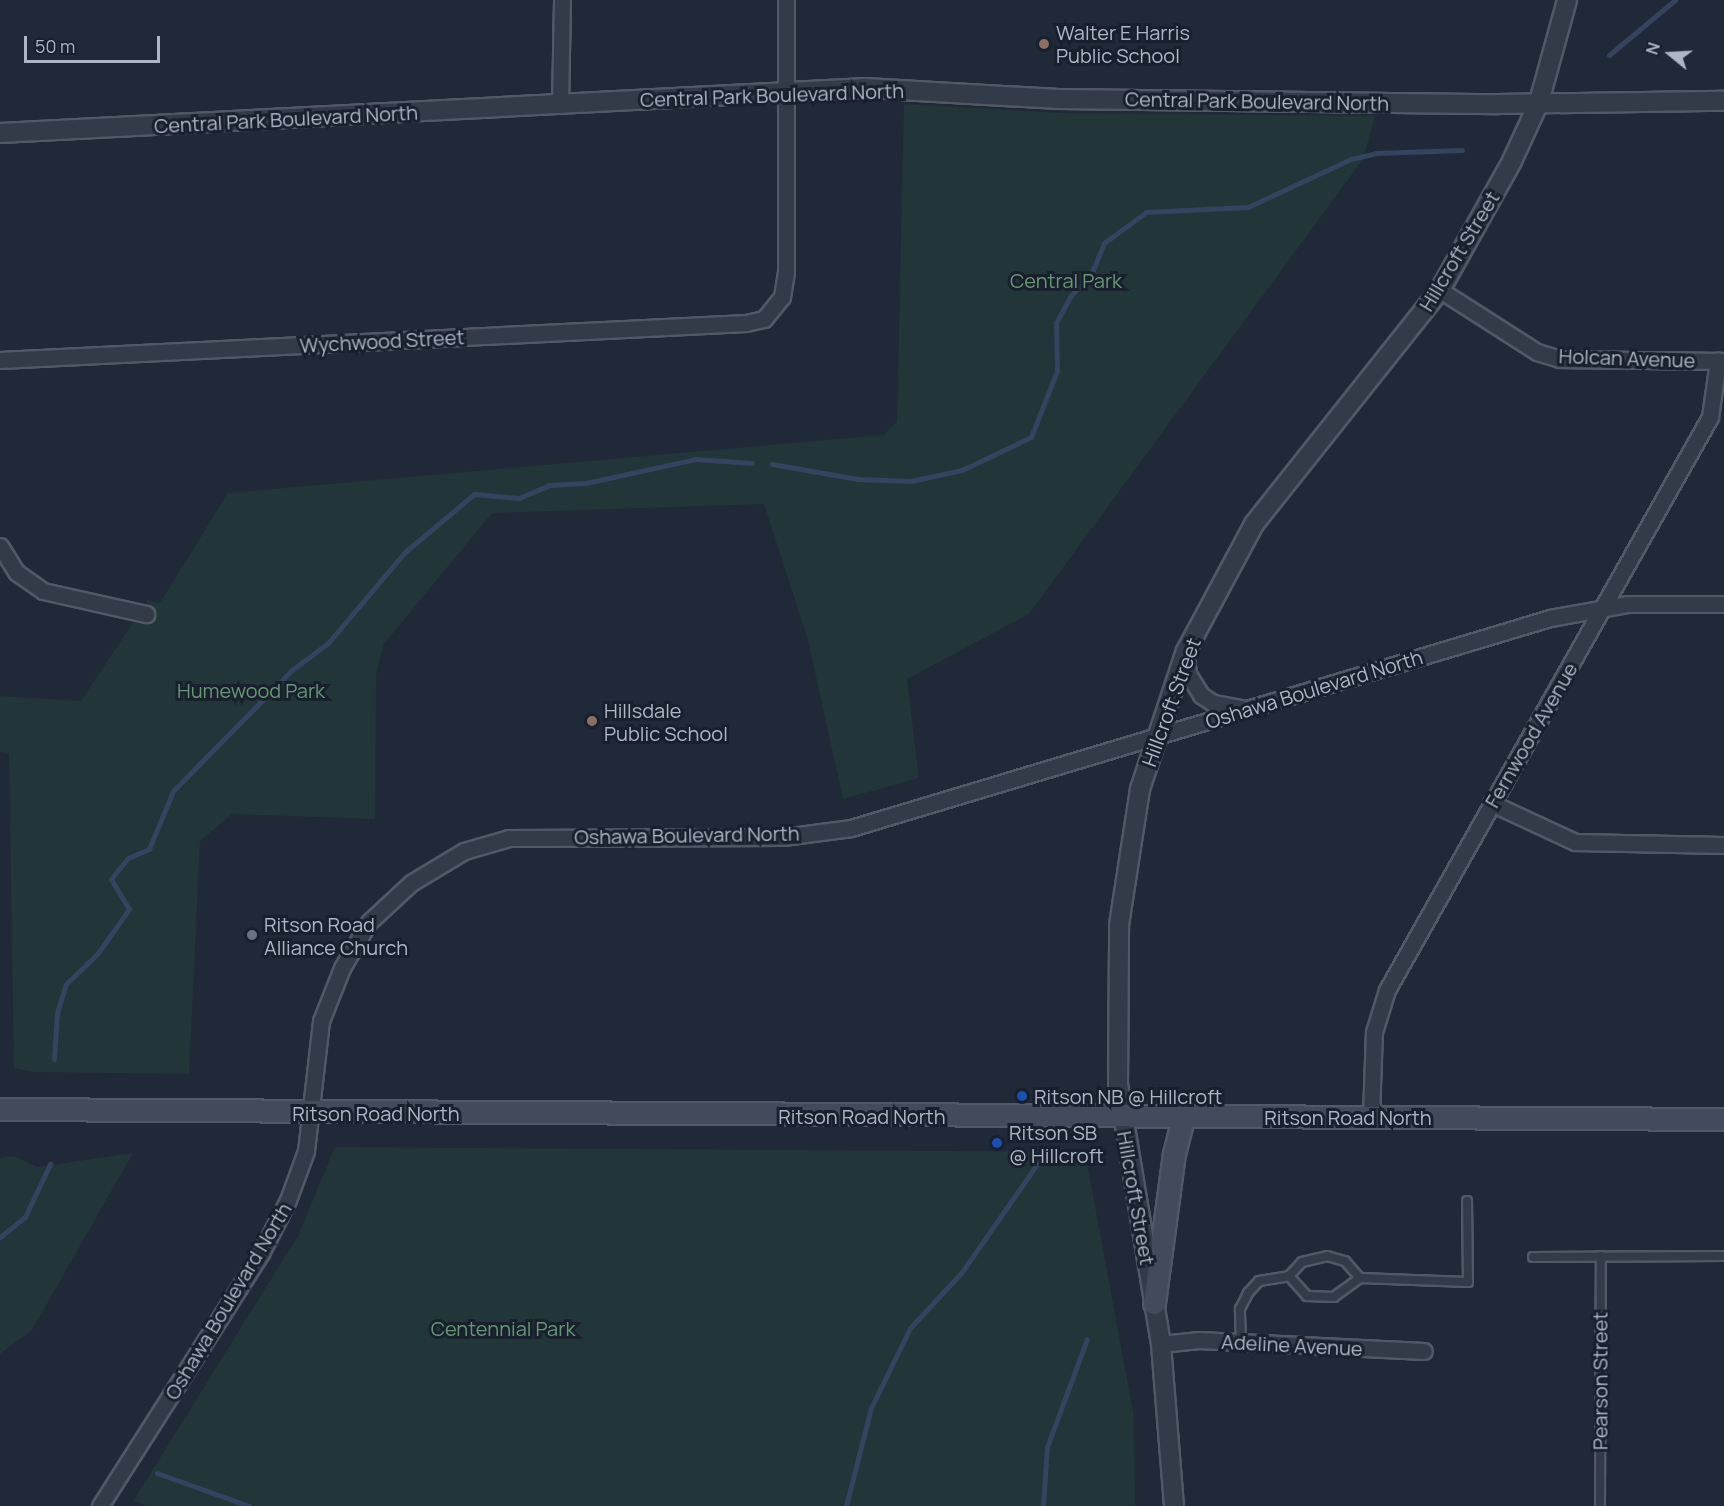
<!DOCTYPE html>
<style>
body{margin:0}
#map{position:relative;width:1724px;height:1506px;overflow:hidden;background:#202938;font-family:Manrope,sans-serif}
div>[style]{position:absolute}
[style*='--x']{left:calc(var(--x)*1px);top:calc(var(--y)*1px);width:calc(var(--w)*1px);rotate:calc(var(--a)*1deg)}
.green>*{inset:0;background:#223539}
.stream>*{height:5px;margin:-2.5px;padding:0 2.5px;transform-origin:2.5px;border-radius:2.5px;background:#334360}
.roads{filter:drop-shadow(2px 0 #515866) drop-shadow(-2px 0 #515866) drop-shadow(0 2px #515866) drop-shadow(0 -2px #515866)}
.service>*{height:8px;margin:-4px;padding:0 4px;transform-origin:4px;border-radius:4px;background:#343b48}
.minor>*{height:15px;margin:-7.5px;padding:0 7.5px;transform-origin:7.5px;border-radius:7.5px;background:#343b48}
.tertiary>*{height:18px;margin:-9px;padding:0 9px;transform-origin:9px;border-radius:9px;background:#343b48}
.secondary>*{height:21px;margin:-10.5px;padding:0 10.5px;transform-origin:10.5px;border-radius:10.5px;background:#424a5c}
.dots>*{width:16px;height:16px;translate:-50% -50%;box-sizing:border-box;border:3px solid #19202d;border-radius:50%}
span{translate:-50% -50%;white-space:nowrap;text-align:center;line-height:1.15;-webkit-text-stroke:6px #19202d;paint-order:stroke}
.poi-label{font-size:20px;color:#aeb5c5}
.left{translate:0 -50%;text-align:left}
.street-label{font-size:20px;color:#aeb5c5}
.park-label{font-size:20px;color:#669674}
.north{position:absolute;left:1640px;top:24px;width:60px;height:60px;-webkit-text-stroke:4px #19202d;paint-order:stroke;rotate:288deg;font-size:16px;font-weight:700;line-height:24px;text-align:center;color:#aeb5c5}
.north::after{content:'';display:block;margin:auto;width:21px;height:27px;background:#aeb5c5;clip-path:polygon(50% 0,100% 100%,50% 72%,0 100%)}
.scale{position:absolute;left:24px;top:36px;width:136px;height:27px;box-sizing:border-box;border:3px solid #aeb5c5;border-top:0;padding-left:8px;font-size:18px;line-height:21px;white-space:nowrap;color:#aeb5c5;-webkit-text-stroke:4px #19202d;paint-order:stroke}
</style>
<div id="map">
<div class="green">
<div style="clip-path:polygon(904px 104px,1061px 113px,1375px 116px,1363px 159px,1029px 614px,907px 679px,919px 778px,843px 799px,808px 640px,764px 504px,492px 513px,383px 645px,376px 676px,375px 819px,232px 814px,200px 841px,189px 1074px,35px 1072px,14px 1068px,9px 753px,0 752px,0 696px,81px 701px,148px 600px,160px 603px,228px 493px,883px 435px,897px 422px)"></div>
<div style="clip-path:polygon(335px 1147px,1085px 1152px,1134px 1417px,1135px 1506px,145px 1506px,134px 1500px,298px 1236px)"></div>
<div style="clip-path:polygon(133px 1153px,32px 1330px,0 1354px,0 1158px,14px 1156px,37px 1167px)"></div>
</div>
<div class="stream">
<div style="--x:1609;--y:55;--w:86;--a:-39.8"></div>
<div style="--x:772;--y:464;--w:87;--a:9.9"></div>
<div style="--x:858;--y:479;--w:53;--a:2.2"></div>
<div style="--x:911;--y:481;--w:52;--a:-12.2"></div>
<div style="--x:962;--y:470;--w:76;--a:-25.6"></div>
<div style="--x:1031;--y:437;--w:71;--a:-68.5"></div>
<div style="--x:1057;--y:371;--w:48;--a:-91.2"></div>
<div style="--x:1056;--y:323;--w:30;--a:-62"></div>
<div style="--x:1070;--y:297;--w:35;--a:-50"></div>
<div style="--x:1093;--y:270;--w:29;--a:-68"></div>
<div style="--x:1104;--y:243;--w:52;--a:-36.4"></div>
<div style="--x:1146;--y:212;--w:102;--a:-2.8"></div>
<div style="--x:1248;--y:207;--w:114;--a:-25"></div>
<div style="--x:1351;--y:159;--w:26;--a:-13"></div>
<div style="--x:1376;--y:153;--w:86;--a:-2"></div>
<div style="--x:54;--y:1059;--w:46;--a:-86.3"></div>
<div style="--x:57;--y:1013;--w:30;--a:-73"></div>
<div style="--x:66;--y:984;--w:45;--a:-44.1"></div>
<div style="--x:98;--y:953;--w:54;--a:-54.8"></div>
<div style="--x:129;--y:909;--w:35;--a:-121"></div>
<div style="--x:111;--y:879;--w:27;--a:-51"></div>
<div style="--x:128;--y:858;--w:23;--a:-23"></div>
<div style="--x:149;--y:849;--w:63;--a:-67.5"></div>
<div style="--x:173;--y:791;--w:170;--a:-45.5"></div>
<div style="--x:292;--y:670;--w:45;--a:-36.9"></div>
<div style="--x:328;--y:643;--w:119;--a:-49.8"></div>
<div style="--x:405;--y:552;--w:90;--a:-40"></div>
<div style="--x:474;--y:494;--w:45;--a:5.1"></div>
<div style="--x:519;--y:498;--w:33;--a:-23"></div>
<div style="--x:549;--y:485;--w:37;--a:-3"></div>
<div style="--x:586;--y:483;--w:113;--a:-12.3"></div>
<div style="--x:696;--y:459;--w:56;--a:4.1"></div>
<div style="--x:0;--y:1237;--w:32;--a:-39"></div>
<div style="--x:25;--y:1217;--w:59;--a:-64.7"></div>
<div style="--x:157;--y:1473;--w:98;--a:19.7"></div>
<div style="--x:846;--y:1506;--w:101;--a:-75.7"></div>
<div style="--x:871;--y:1408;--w:89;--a:-64"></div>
<div style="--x:910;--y:1328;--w:76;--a:-47.1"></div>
<div style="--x:962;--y:1272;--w:131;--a:-55.2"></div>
<div style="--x:1037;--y:1164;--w:21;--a:-28"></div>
<div style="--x:1043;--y:1506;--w:59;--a:-86.1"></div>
<div style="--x:1047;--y:1447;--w:115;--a:-69.7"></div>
</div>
<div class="roads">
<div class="service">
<div style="--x:1327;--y:1256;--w:19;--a:16"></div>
<div style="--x:1345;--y:1261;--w:23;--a:49"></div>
<div style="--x:1360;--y:1278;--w:32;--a:144"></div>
<div style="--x:1334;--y:1297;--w:27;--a:-178"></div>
<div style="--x:1307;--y:1296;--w:27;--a:-132"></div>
<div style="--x:1289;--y:1276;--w:19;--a:-47"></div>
<div style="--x:1302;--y:1262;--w:26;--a:-13"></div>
<div style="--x:1533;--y:1257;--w:191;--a:-0.3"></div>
<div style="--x:1360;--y:1278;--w:108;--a:2.1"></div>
<div style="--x:1468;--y:1282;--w:81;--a:-90.7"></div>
<div style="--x:1241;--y:1342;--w:33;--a:-92"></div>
<div style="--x:1240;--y:1309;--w:18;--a:-63"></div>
<div style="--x:1248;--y:1293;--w:16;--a:-47"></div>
<div style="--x:1259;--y:1281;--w:30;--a:-9"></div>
<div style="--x:1600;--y:1506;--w:250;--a:-89.8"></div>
</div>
<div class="minor">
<div style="--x:560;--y:105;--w:105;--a:-88.9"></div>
<div style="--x:1440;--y:290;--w:115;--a:32.6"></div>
<div style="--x:1537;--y:352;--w:24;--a:17"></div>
<div style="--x:1560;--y:359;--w:164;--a:0.7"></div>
<div style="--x:0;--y:360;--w:747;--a:-2.84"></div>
<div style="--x:746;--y:323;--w:18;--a:-13"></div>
<div style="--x:764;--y:319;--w:28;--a:-51"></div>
<div style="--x:782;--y:297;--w:25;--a:-81"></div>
<div style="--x:786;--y:272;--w:272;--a:-90"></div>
<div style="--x:0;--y:546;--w:31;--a:58"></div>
<div style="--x:16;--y:572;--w:33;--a:35"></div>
<div style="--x:43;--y:591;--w:106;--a:12.6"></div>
<div style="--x:1186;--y:656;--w:18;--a:84"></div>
<div style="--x:1188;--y:674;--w:25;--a:58"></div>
<div style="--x:1201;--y:695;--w:14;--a:34"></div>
<div style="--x:1213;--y:703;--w:29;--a:10"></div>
<div style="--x:1491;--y:803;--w:93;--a:24.9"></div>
<div style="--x:1575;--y:842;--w:149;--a:1.2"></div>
<div style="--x:1371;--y:1116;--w:84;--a:-88"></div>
<div style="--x:1374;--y:1032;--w:44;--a:-72.8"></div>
<div style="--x:1387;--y:990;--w:658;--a:-60.59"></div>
<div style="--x:1710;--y:417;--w:57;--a:-81.9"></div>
<div style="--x:1161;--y:1344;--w:38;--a:-6"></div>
<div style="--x:1199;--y:1340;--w:225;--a:2.8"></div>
<div style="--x:100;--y:1506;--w:300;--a:-57.5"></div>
<div style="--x:261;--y:1253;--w:59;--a:-63"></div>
<div style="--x:288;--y:1200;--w:52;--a:-69.8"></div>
<div style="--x:306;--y:1151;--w:131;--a:-83.4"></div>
<div style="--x:321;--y:1021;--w:57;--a:-68.4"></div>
<div style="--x:342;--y:968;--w:53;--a:-59.6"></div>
<div style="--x:369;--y:922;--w:57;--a:-42.9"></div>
<div style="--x:411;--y:883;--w:62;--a:-31.1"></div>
<div style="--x:464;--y:851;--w:47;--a:-16.1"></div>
<div style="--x:509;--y:838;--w:274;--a:-0.2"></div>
<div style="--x:783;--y:837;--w:69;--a:-7.5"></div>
<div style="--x:851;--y:828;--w:730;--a:-16.72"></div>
<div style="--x:1550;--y:618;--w:78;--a:-10.3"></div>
<div style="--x:1627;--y:604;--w:97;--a:0"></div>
</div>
<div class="tertiary">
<div style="--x:0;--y:133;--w:867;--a:-2.97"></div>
<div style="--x:866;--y:88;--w:193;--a:3.3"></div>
<div style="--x:1059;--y:99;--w:439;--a:0.7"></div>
<div style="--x:1498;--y:104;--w:226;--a:-0.8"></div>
<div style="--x:1174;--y:1506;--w:163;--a:-94.6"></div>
<div style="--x:1161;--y:1344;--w:263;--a:-99.4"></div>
<div style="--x:1118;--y:1085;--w:160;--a:-89.6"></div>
<div style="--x:1119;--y:925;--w:138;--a:-81.2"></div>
<div style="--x:1140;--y:789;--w:145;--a:-71.6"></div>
<div style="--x:1186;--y:651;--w:144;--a:-61.8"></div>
<div style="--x:1254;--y:524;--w:299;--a:-51.5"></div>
<div style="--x:1440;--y:290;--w:148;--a:-60.8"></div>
<div style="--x:1512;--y:161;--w:65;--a:-65.4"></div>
<div style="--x:1539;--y:102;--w:106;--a:-74.6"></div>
</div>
<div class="secondary">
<div style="--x:0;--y:1109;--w:1724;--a:0.33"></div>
<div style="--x:1154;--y:1303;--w:150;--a:-82.4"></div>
<div style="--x:1174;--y:1154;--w:38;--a:-76"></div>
</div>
</div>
<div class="dots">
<div style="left:1044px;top:44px;background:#8d6e63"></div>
<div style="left:592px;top:721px;background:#8d6e63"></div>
<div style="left:252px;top:935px;background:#6b7280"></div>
<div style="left:1022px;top:1096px;background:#1a4fb4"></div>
<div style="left:997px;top:1143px;background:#1a4fb4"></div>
</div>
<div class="poi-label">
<span class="left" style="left:1056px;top:44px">Walter E Harris<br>Public School</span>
<span class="left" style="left:604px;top:722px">Hillsdale<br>Public School</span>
<span class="left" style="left:264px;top:936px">Ritson Road<br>Alliance Church</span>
<span class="left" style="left:1034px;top:1096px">Ritson NB @ Hillcroft</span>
<span class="left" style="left:1009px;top:1144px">Ritson SB<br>@ Hillcroft</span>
</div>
<div class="street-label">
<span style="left:772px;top:95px;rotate:-2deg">Central Park Boulevard North</span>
<span style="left:1257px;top:101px;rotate:1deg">Central Park Boulevard North</span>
<span style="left:286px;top:119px;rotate:-3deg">Central Park Boulevard North</span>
<span style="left:1459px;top:251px;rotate:-59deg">Hillcroft Street</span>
<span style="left:382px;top:341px;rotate:-3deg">Wychwood Street</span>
<span style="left:1627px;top:358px;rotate:2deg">Holcan Avenue</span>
<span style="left:1314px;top:689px;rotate:-17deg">Oshawa Boulevard North</span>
<span style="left:1171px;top:702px;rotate:-70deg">Hillcroft Street</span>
<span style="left:1531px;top:735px;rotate:-60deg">Fernwood Avenue</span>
<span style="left:687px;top:835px;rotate:-1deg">Oshawa Boulevard North</span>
<span style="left:376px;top:1113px">Ritson Road North</span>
<span style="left:862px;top:1116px">Ritson Road North</span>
<span style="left:1348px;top:1117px">Ritson Road North</span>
<span style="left:1136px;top:1198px;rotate:80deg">Hillcroft Street</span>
<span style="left:228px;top:1301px;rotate:-59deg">Oshawa Boulevard North</span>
<span style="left:1292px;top:1345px;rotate:3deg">Adeline Avenue</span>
<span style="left:1600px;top:1381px;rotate:-90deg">Pearson Street</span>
</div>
<div class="park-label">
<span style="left:1066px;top:280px">Central Park</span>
<span style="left:251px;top:690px">Humewood Park</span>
<span style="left:503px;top:1328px">Centennial Park</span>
</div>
<div class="north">N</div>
<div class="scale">50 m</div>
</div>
